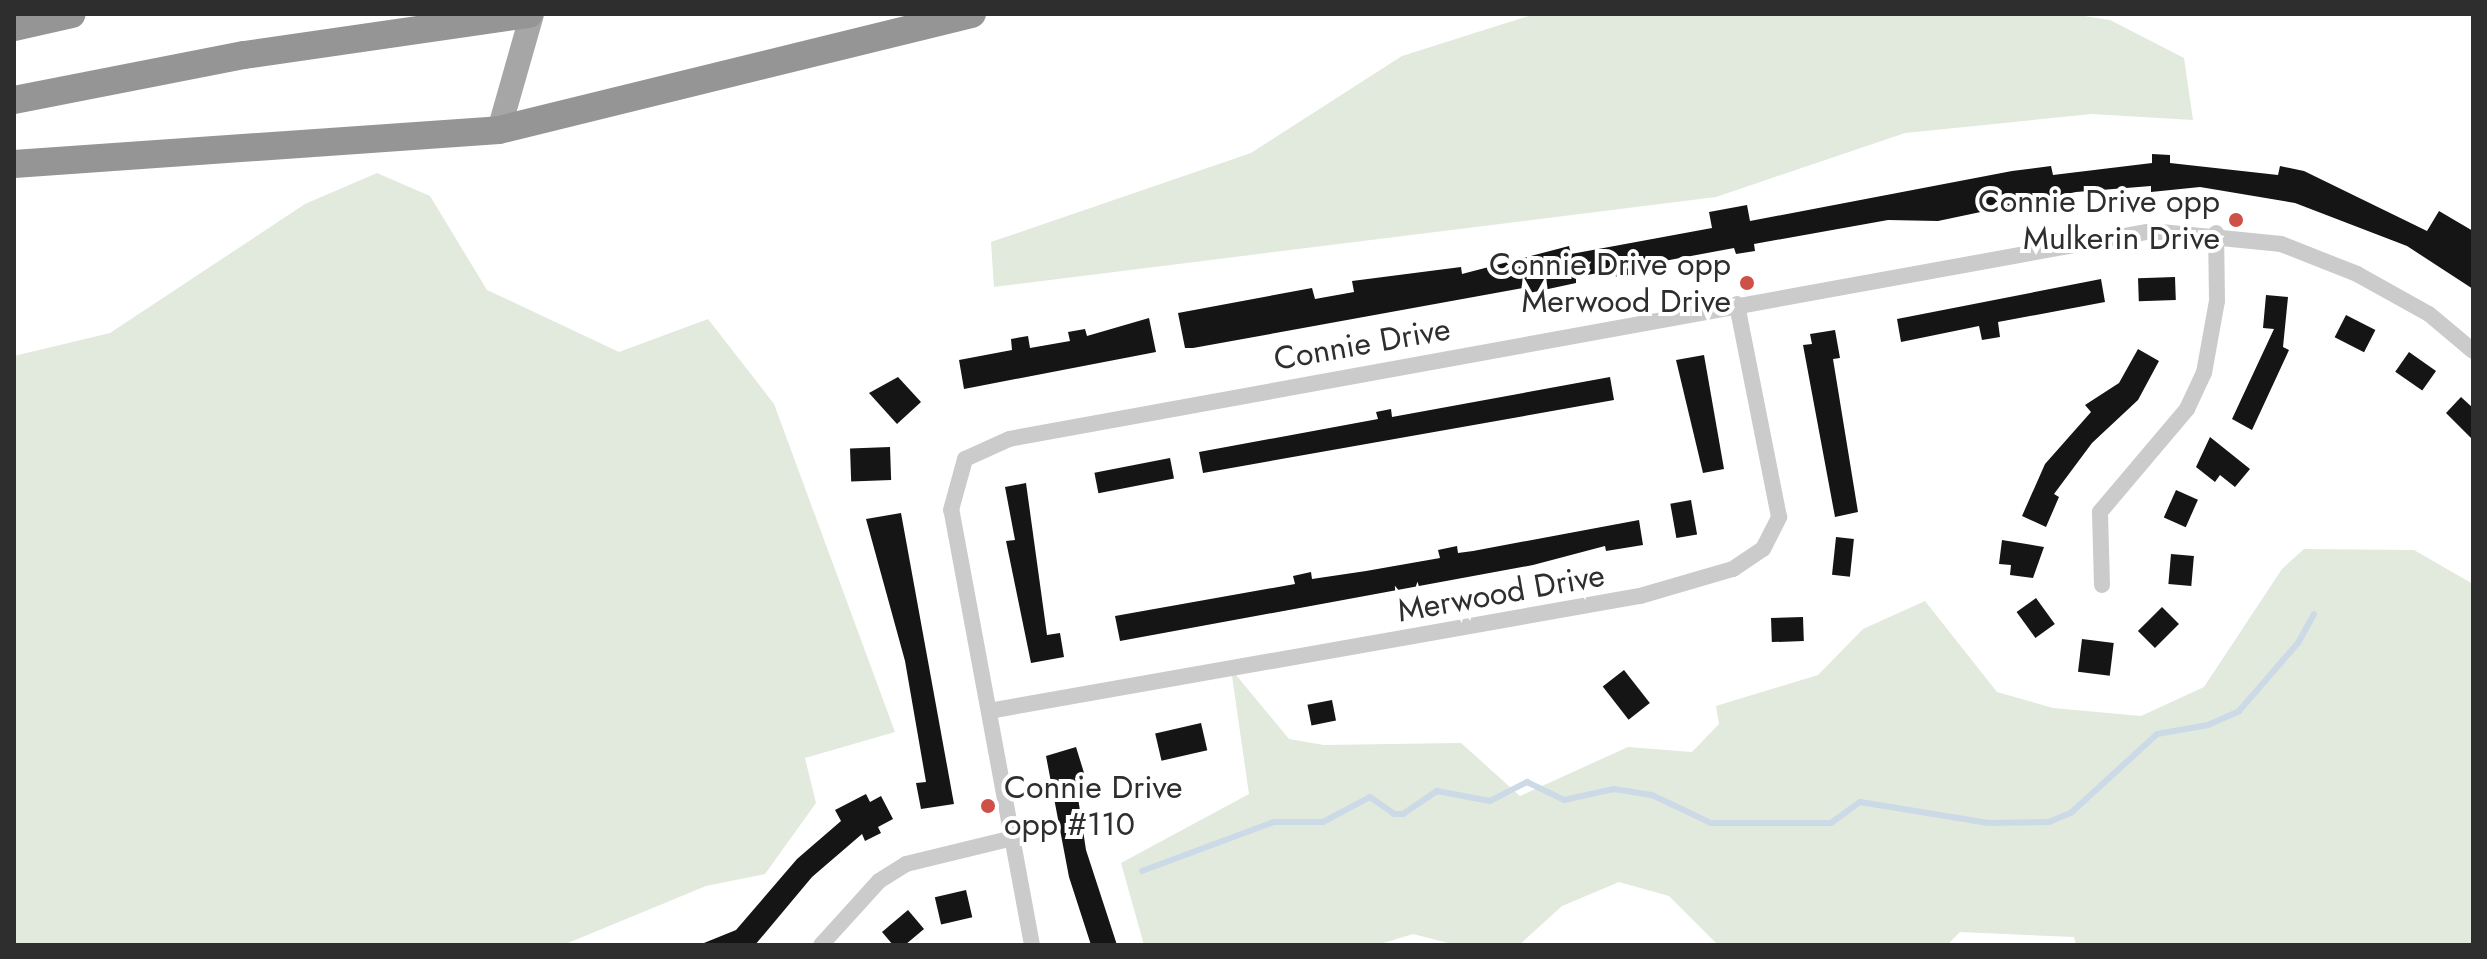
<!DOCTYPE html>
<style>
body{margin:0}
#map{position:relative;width:2487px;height:959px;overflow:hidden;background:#fff;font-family:Jost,sans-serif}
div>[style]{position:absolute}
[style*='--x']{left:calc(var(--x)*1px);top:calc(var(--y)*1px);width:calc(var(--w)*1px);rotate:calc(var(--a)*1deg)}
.green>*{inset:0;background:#e2e9dd}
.stream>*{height:6px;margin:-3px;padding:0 3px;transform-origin:3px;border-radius:3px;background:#ccd9e7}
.building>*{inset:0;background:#151515;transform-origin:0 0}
.minor>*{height:16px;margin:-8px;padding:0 8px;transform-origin:8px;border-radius:8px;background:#cbcbcb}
.primary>*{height:24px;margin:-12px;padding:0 12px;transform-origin:12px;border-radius:12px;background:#a6a6a6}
.motorway>*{height:28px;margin:-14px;padding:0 14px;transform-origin:14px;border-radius:14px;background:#959595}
.dots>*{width:22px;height:22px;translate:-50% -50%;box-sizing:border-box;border:4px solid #fff;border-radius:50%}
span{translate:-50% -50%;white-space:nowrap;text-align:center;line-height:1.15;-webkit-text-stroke:8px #fff;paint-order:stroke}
.poi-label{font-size:32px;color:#2e2e2e}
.right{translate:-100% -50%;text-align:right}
.left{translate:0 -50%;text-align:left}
.street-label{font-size:32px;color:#2e2e2e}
.frame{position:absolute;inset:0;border:16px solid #2e2e2e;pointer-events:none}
</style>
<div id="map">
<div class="green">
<div style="clip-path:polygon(1535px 14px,2071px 14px,2110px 20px,2184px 58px,2193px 120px,2092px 114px,1905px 133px,1716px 197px,994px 287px,991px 242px,1251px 153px,1402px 56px)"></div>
<div style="clip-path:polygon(377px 173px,430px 196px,487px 290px,619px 352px,708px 319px,774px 404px,895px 732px,805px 758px,816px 803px,765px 874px,706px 886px,563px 945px,14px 945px,14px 356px,110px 333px,305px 204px)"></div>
<div style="clip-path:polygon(2304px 549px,2414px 550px,2473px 584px,2473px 945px,2076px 945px,2074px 937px,1960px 932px,1947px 945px,1718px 945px,1669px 896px,1619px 882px,1562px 906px,1519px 945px,1456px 945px,1413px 934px,1377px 945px,1144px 945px,1121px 863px,1249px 794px,1231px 669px,1289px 739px,1324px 745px,1461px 743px,1520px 796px,1628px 747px,1692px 752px,1719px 724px,1716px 706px,1818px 675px,1863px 629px,1925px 601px,1997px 692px,2053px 708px,2141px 716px,2204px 687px,2282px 569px)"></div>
</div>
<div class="stream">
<div style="--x:1142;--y:871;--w:141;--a:-20.4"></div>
<div style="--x:1274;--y:822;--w:49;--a:0"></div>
<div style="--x:1323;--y:822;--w:53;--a:-28"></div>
<div style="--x:1370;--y:797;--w:29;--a:35"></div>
<div style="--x:1394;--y:814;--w:9;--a:0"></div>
<div style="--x:1403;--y:814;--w:41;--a:-34.1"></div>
<div style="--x:1437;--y:791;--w:54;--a:10.7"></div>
<div style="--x:1490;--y:801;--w:42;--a:-27.2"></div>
<div style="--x:1527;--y:782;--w:41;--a:25.9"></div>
<div style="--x:1564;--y:800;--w:51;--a:-12.4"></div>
<div style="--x:1614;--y:789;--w:38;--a:9"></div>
<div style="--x:1652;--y:795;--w:65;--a:25.4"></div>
<div style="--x:1711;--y:823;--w:120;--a:0"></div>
<div style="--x:1831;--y:823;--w:36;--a:-36"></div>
<div style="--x:1860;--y:802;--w:130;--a:9.3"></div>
<div style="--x:1988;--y:823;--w:61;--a:-0.9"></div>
<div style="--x:2049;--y:822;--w:25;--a:-23"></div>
<div style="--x:2072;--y:812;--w:115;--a:-42.5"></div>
<div style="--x:2157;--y:734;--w:52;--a:-10"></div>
<div style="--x:2208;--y:725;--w:34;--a:-24"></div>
<div style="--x:2239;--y:711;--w:90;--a:-49.1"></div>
<div style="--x:2298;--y:643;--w:33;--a:-61"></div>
</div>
<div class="building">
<div style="clip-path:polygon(2152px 154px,2170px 155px,2170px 163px,2278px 175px,2280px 166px,2304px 171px,2427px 231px,2439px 211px,2473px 231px,2473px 289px,2407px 246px,2295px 203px,2200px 187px,2151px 192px,2151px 186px,2076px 192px,1938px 221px,1888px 220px,1754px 244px,1755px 251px,1736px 254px,1734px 248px,1648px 264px,1633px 267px,1634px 274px,1616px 277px,1615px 270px,1576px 277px,1576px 283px,1539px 291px,1524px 294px,1523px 288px,1193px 348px,1185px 348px,1178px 313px,1312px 288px,1315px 299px,1354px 292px,1352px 281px,1461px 267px,1462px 274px,1569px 246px,1571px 254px,1712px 228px,1709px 212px,1747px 205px,1750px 221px,2012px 171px,2051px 166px,2053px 175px,2152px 163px)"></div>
<div style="left:2175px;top:277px;width:23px;height:37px;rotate:88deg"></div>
<div style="clip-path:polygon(2101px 279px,2105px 302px,1998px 322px,2000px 337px,1982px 340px,1979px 326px,1901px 342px,1897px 319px)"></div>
<div style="clip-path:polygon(2266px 295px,2288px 297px,2283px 347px,2289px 350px,2252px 430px,2232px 419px,2274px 329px,2263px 328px)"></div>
<div style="left:2346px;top:315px;width:33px;height:25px;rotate:27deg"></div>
<div style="clip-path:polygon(1149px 318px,1156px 352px,964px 389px,959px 360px,1012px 350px,1011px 339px,1028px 336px,1030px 348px,1070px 341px,1068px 332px,1085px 329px,1087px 336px)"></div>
<div style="clip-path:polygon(1835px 330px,1840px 358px,1833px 359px,1858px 512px,1835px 517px,1803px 345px,1812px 344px,1810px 334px)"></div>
<div style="clip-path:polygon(2138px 349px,2159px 361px,2138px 400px,2092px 443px,2054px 494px,2059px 497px,2046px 527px,2022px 516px,2045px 464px,2091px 412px,2085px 405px,2119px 383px)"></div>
<div style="left:2409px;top:352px;width:33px;height:24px;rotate:35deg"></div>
<div style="clip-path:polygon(1704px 355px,1724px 469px,1703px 473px,1676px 360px)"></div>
<div style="clip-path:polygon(898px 377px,921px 402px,897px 424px,869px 393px)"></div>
<div style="clip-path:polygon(1610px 377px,1614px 400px,1203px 473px,1199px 452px,1378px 419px,1376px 412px,1391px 409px,1392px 417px)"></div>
<div style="clip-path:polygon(2461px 397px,2473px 408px,2473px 440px,2446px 413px)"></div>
<div style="clip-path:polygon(2210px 437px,2250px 469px,2235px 487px,2220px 475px,2215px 482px,2196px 467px)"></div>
<div style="left:890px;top:447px;width:33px;height:40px;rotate:88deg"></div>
<div style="left:1170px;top:458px;width:21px;height:77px;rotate:79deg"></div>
<div style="clip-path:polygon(1026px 483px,1047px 635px,1060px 633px,1064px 657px,1031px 663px,1006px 541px,1015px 540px,1005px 487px)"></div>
<div style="left:2176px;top:490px;width:24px;height:30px;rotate:24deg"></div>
<div style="left:1691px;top:500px;width:35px;height:21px;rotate:80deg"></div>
<div style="clip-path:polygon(901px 513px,954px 804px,921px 809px,916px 783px,926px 782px,905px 661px,866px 519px)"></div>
<div style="clip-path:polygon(1639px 520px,1643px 545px,1606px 551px,1605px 546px,1533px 565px,1120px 641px,1115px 616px,1295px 584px,1293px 576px,1311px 572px,1312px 579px,1366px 571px,1440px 558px,1438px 550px,1457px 546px,1458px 553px,1473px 551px)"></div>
<div style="left:1836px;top:537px;width:18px;height:38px;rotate:6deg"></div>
<div style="clip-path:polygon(2002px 540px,2044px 547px,2033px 578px,2010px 575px,2011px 565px,1999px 564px)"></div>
<div style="left:2171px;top:554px;width:23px;height:30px;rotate:5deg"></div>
<div style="left:2036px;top:598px;width:32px;height:24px;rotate:54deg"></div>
<div style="left:2162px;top:607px;width:24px;height:34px;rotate:45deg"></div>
<div style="left:1803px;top:617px;width:24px;height:32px;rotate:88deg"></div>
<div style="left:2082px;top:639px;width:32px;height:33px;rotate:7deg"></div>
<div style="left:1624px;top:670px;width:42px;height:27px;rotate:52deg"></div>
<div style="left:1332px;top:700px;width:21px;height:25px;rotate:79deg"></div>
<div style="left:1201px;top:723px;width:28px;height:47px;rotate:77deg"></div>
<div style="clip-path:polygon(1076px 747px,1085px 776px,1075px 778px,1086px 850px,1117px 945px,1091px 945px,1069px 877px,1046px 756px)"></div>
<div style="clip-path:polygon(866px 794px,870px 802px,881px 796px,893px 819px,878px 827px,881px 833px,865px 841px,862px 834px,812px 877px,755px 945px,699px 945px,736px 930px,797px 859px,841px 821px,835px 810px)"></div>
<div style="left:966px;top:890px;width:28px;height:32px;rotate:77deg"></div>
<div style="clip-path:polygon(908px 910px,924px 929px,905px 945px,893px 945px,882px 932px)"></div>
</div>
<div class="minor">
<div style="--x:2102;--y:585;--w:73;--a:-91.6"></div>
<div style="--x:2100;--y:512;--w:135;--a:-49.8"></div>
<div style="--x:2187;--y:409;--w:40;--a:-65"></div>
<div style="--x:2204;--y:373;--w:73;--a:-79.8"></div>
<div style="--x:2217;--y:301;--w:68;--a:-90.8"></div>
<div style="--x:989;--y:711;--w:661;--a:-10.02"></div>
<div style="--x:1640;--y:596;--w:97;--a:-16.2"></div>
<div style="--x:1733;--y:569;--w:36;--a:-34"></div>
<div style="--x:1763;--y:549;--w:36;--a:-63"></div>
<div style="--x:1779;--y:517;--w:217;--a:-101.2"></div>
<div style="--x:821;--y:945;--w:86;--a:-47.8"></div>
<div style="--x:879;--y:881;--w:32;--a:-32"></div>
<div style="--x:906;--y:864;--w:110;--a:-13.7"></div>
<div style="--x:1032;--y:945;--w:442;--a:-100.5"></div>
<div style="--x:951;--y:510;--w:53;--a:-74.6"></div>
<div style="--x:965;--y:459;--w:48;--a:-24.4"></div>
<div style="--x:1009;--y:439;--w:1161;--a:-10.32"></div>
<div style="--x:2151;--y:231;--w:131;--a:5.7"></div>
<div style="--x:2281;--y:244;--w:82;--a:21.5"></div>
<div style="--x:2357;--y:274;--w:82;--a:29.1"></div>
<div style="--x:2429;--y:314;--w:57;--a:40.1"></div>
</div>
<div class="primary">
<div style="--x:499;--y:130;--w:121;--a:-74.1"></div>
</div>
<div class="motorway">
<div style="--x:14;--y:27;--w:59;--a:-12.6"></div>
<div style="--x:14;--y:100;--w:234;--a:-11.1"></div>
<div style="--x:244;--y:55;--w:288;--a:-8.2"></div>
<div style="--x:14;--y:164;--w:486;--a:-4"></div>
<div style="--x:499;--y:130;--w:487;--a:-13.8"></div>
</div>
<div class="dots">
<div style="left:2236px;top:220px;background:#ce5046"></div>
<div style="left:1747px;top:283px;background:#ce5046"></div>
<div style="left:988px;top:806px;background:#ce5046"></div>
</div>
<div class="poi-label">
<span class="right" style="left:2220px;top:220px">Connie Drive opp<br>Mulkerin Drive</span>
<span class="right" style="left:1731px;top:283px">Connie Drive opp<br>Merwood Drive</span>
<span class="left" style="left:1004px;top:806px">Connie Drive<br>opp #110</span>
</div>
<div class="street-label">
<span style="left:1362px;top:344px;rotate:-10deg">Connie Drive</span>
<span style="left:1501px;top:593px;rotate:-10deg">Merwood Drive</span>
</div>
<div class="frame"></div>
</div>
